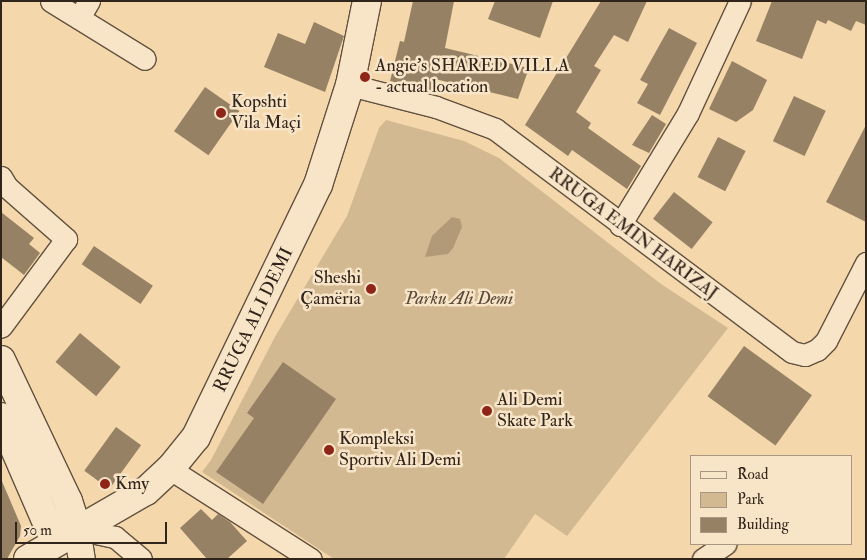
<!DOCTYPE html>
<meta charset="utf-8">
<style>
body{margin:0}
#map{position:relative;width:867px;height:560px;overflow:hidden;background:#f4d7aa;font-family:"IM FELL Double Pica",serif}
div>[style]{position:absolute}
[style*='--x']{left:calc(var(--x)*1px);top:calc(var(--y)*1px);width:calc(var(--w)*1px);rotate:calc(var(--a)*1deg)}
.green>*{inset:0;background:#d3b992}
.water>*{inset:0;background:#b29a79}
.building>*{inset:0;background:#968165;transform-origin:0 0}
.roads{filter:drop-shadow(1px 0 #62513f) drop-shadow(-1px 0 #62513f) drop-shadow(0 1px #62513f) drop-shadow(0 -1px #62513f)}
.minor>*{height:21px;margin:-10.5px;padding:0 10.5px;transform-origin:10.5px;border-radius:10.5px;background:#f8e5c8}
.tertiary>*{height:26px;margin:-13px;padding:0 13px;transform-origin:13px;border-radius:13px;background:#f8e5c8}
.secondary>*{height:28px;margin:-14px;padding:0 14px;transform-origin:14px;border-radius:14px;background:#f8e5c8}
.dots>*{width:14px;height:14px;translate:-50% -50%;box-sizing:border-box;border:2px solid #f8e5c8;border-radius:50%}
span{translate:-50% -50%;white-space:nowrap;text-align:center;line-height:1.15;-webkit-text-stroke:5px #f8e5c8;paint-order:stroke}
.poi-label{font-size:18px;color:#31241b}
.left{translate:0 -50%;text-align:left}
.right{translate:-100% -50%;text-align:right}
.street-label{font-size:18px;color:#31241b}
.park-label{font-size:18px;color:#5a4939;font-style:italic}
.frame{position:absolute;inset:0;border:2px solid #31241b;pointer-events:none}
.legend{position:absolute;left:690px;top:455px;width:162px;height:90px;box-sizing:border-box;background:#f8e5c8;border:1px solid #a89883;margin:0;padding:6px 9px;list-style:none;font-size:15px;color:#31241b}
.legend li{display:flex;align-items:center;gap:10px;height:25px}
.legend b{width:25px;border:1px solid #a89883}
.scale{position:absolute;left:15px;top:522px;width:152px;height:22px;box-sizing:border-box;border:2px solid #31241b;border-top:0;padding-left:6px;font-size:15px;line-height:18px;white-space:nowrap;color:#31241b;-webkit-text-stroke:4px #f8e5c8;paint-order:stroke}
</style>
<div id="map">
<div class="green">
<div style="clip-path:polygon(386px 120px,464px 141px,499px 158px,661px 284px,728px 328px,567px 536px,535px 514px,504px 559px,334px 559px,202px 472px,211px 460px,276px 335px,347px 216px,379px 128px)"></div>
</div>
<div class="water">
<div style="clip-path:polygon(452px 217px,460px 219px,462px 227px,453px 248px,448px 254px,425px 257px,432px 236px)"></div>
</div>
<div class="building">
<div style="clip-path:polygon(413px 1px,454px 1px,445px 48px,529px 68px,518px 99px,435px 79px,432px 91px,390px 81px,400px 41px,404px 42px)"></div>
<div style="clip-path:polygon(495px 1px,553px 1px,540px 38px,488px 19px)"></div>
<div style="clip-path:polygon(601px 1px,647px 1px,628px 42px,614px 35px,594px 66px,601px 70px,576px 112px,591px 123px,588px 128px,641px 166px,627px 189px,572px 150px,568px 156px,525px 125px)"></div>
<div style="clip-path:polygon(772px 1px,866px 1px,866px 25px,856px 21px,851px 31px,828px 20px,826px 24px,817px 20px,802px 59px,756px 41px)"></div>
<div style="clip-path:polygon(314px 22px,344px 36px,325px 92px,264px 67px,278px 33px,305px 44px)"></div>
<div style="clip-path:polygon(669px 28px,697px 43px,660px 115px,637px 103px,648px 84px,640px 80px)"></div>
<div style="clip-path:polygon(732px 61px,767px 80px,753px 110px,736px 122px,709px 109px)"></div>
<div style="left:205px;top:87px;width:42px;height:54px;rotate:35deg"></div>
<div style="left:794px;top:96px;width:35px;height:50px;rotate:25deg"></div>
<div style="clip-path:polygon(652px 115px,666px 124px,649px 153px,632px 145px)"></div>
<div style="clip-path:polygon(866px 125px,866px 222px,826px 202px)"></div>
<div style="left:718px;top:137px;width:31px;height:45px;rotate:27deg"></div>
<div style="left:674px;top:192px;width:49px;height:34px;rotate:38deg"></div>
<div style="clip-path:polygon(1px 212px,34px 238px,29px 244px,40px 253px,24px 275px,1px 257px)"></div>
<div style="left:94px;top:246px;width:71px;height:22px;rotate:34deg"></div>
<div style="left:80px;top:333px;width:53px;height:38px;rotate:40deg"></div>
<div style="left:744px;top:346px;width:84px;height:62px;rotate:36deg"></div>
<div style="clip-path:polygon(283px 362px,336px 399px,263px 504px,216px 472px,254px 418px,247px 413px)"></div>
<div style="left:116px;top:427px;width:31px;height:54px;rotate:36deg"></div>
<div style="clip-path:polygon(1px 479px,21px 526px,20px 536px,7px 559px,1px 559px)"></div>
<div style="clip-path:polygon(201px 509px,212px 520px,218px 514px,230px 522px,247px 541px,227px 559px,207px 559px,180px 528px)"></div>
</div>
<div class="roads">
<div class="minor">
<div style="--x:51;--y:1;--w:110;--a:31.7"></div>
<div style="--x:79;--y:18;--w:20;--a:-60"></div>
<div style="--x:350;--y:85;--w:89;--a:14.3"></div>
<div style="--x:436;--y:107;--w:63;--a:20.4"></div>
<div style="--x:495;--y:129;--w:371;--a:36.9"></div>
<div style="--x:792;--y:352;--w:13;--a:13"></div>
<div style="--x:805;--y:355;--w:13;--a:-23"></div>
<div style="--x:817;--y:350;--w:13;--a:-45"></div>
<div style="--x:826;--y:341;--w:88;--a:-62.9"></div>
<div style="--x:1;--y:177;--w:12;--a:59"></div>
<div style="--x:7;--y:187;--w:79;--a:41.4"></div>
<div style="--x:66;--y:239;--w:109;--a:126.5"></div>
<div style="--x:620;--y:225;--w:131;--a:-58.7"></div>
<div style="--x:688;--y:113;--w:123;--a:-65.1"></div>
<div style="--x:170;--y:469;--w:167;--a:32.6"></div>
<div style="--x:77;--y:529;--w:39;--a:12"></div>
<div style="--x:115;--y:537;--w:34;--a:40"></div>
<div style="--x:703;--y:559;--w:27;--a:-34"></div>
</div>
<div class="tertiary">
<div style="--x:77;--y:529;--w:30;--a:81"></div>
</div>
<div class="secondary">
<div style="--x:1;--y:360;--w:156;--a:64.6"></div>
<div style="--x:68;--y:501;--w:29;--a:72"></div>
<div style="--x:1;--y:417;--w:135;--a:66.5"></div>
<div style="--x:28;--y:559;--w:136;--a:-30"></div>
<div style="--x:146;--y:491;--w:33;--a:-43"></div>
<div style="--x:170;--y:469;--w:41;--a:-50.9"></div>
<div style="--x:196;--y:437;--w:280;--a:-64.2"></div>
<div style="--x:318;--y:185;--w:105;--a:-72.3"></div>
<div style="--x:350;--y:85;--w:86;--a:-78.6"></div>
</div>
</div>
<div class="dots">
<div style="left:365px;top:77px;background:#8f2418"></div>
<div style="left:221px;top:113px;background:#8f2418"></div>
<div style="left:371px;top:289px;background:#8f2418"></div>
<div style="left:487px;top:411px;background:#8f2418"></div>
<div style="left:329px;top:450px;background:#8f2418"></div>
<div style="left:105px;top:484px;background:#8f2418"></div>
</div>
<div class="poi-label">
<span class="left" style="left:375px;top:77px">Angie's SHARED VILLA<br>- actual location</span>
<span class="left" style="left:231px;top:113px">Kopshti<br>Vila Maçi</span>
<span class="right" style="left:361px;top:289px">Sheshi<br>Çamëria</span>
<span class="left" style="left:497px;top:411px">Ali Demi<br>Skate Park</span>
<span class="left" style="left:339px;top:450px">Kompleksi<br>Sportiv Ali Demi</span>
<span class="left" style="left:115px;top:484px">Kmy</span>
</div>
<div class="street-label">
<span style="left:633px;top:234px;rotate:37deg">RRUGA EMIN HARIZAJ</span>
<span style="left:254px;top:320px;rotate:-64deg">RRUGA ALI DEMI</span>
</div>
<div class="park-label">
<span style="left:459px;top:299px">Parku Ali Demi</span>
</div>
<div class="frame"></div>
<ul class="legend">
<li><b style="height:6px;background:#f8e5c8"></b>Road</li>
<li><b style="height:14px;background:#d3b992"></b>Park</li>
<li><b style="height:14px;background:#968165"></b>Building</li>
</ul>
<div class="scale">50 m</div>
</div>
